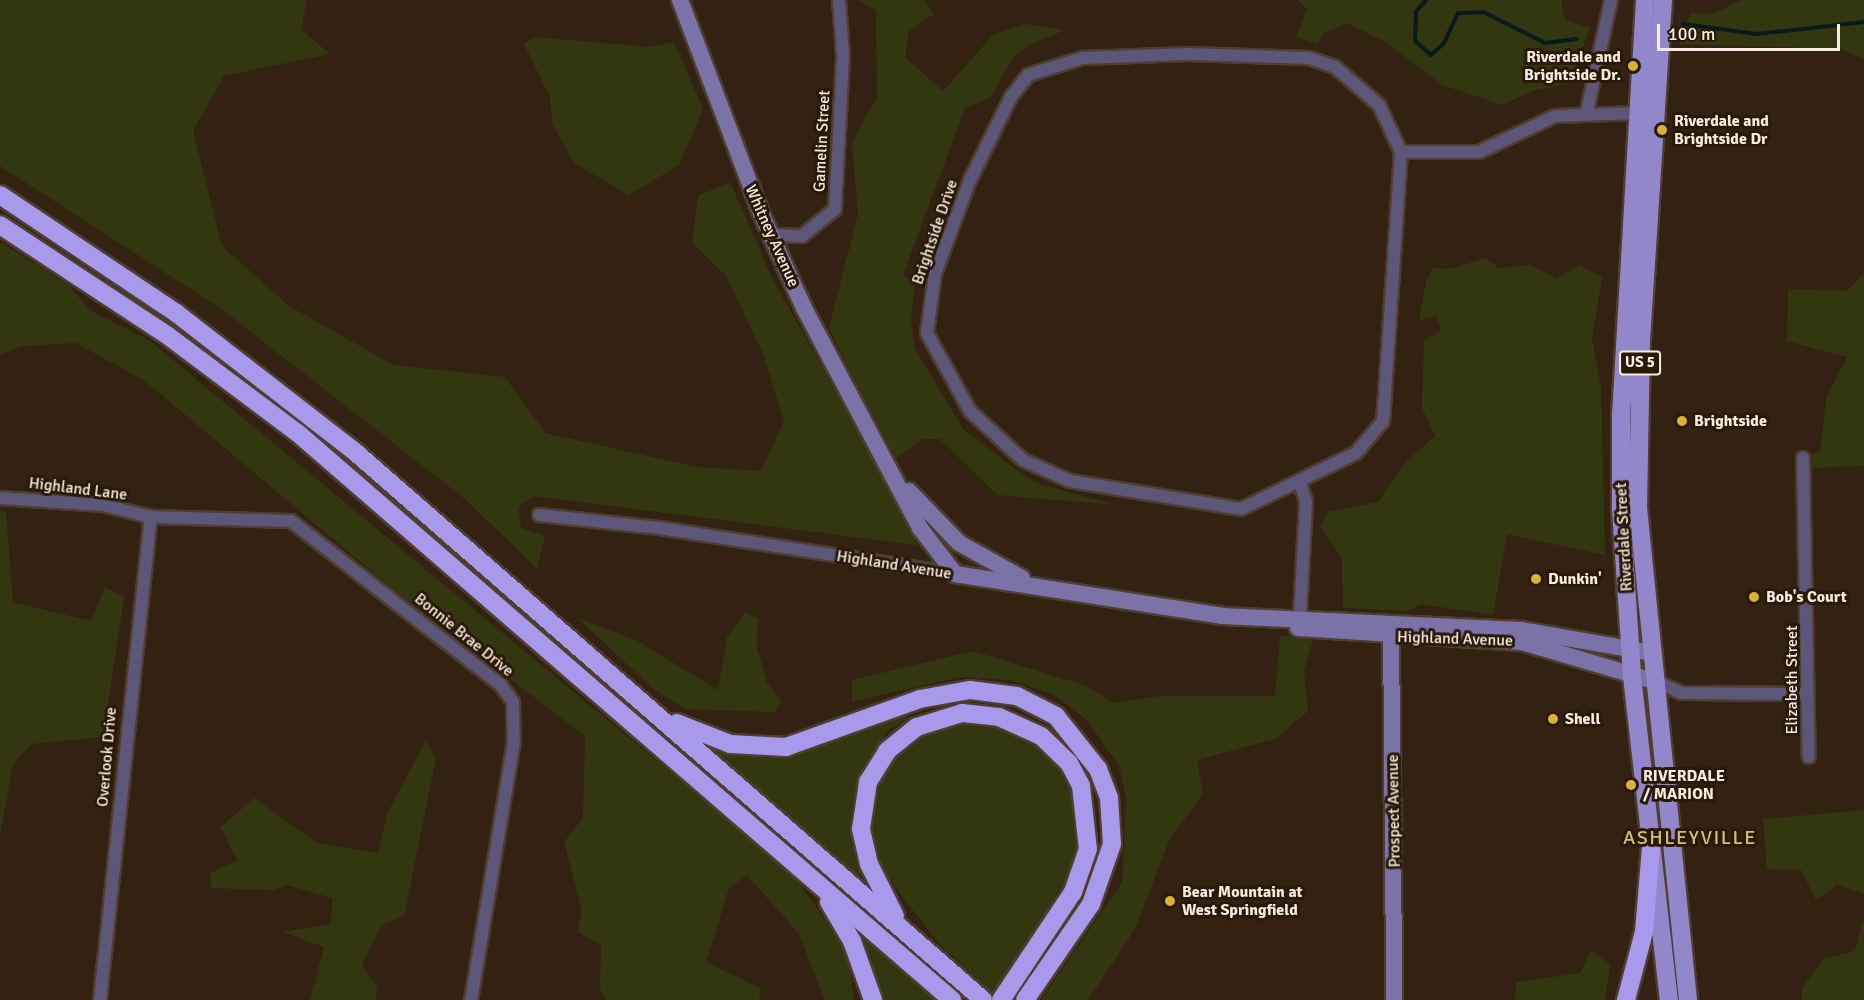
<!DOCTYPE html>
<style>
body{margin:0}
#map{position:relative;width:1864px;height:1000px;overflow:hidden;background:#332212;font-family:Signika,sans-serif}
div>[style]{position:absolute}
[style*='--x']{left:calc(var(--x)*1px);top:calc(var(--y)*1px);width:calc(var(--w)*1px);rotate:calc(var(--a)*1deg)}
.green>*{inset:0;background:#323710}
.stream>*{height:4px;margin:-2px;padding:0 2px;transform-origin:2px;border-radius:2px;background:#081a1c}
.roads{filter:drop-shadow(2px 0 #4e3e2f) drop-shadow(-2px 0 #4e3e2f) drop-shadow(0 2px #4e3e2f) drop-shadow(0 -2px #4e3e2f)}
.street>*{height:12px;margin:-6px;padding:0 6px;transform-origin:6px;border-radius:6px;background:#5c5778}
.secondary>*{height:16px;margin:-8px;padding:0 8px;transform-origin:8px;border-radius:8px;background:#7b72a7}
.primary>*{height:18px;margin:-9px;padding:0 9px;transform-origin:9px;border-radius:9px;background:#9387cb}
.highway>*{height:18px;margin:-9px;padding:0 9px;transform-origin:9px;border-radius:9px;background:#a899eb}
.dots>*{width:16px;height:16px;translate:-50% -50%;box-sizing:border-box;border:3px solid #291909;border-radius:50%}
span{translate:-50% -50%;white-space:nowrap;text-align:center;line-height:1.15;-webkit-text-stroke:6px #291909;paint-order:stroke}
.shield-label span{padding:2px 4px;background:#291909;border:2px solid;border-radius:4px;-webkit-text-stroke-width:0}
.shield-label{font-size:15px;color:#f7ebe1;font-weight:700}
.poi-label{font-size:16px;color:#f7ebe1;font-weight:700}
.right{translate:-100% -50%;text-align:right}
.left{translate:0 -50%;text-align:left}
.street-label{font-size:16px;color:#f7ebe1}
.quarter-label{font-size:20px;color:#d8be72;letter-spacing:1.5px}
.scale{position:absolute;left:1657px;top:24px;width:183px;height:27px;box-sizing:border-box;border:3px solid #f7ebe1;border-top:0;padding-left:8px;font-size:18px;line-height:21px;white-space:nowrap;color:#f7ebe1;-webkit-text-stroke:4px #291909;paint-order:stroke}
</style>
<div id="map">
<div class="green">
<div style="clip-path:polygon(0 0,307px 0,301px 29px,330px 54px,224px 76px,193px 131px,222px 246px,289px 306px,394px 365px,505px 377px,545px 433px,696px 467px,761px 471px,784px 421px,763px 354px,726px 276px,692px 242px,698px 196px,730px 182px,773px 280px,901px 507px,917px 545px,534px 496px,518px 507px,521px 528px,545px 536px,537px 569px,465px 499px,220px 308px,0 166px)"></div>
<div style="clip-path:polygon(858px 0,924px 0,934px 14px,909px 31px,905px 57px,943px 91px,994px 34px,1026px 24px,1065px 30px,1031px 44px,1012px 59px,991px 97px,965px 108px,903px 275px,915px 283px,911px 320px,915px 349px,963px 429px,1033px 482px,1115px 505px,997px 495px,940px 439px,923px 439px,896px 458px,859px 389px,829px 328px,858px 214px,852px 142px,877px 97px,876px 10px)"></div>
<div style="clip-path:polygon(1297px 0,1561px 0,1565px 20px,1590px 28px,1570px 83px,1532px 91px,1503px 105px,1442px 85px,1385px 42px,1347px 23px,1325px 32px,1318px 44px,1296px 37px,1307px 9px)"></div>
<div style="clip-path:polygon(1741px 0,1864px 0,1864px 59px,1842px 49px,1679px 44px,1691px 13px,1713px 14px)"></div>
<div style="clip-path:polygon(535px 37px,649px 47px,674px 42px,703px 109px,679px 165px,629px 195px,574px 163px,553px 125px,550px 97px,524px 44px)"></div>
<div style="clip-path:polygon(0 242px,69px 285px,89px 310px,149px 340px,791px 872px,848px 951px,854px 1000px,825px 1000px,799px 934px,747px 875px,729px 888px,706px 962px,761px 989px,759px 1000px,607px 1000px,600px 989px,601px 945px,577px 931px,582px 911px,564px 842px,583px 818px,585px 736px,383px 581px,145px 381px,76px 343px,23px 346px,0 354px)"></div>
<div style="clip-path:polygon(1485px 258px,1499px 268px,1530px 265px,1557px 279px,1579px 265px,1602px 278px,1592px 339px,1601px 388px,1605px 555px,1507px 534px,1493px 615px,1421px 604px,1408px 611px,1343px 608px,1342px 558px,1320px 527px,1327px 512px,1378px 502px,1404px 464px,1435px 436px,1422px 408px,1424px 341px,1441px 330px,1436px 316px,1419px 320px,1426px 281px,1433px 268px,1451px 269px)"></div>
<div style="clip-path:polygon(1864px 273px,1864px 466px,1812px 468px,1811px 453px,1820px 453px,1826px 398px,1847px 357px,1787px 341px,1788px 289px,1847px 291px)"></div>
<div style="clip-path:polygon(0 511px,6px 512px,13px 602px,91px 621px,105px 587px,124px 597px,103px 737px,31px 744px,13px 764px,0 836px)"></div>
<div style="clip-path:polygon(745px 613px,758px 618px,757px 648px,767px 683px,781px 701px,775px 712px,685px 709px,652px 688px,578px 618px,636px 640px,718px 690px,727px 637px)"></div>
<div style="clip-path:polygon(1280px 636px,1314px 636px,1304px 670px,1308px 711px,1275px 739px,1197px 760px,1203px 794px,1170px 838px,1135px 929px,1088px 1000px,1041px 1000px,1122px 882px,1126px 799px,1120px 768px,1088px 721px,1055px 695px,1011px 680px,960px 677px,852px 702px,852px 680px,973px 651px,1087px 686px,1114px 703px,1160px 696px,1275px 696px)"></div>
<div style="clip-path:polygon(905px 713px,908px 718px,887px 731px,858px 783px,852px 810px,853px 841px,862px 872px,857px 877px,706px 748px,705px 743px,737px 753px,802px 753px)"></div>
<div style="clip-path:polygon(971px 720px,1006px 725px,1036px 742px,1061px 767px,1076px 798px,1080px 830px,1072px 870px,994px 994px,941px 946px,904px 899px,881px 866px,870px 829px,872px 797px,883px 768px,906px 743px,935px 726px)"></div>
<div style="clip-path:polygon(426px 740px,436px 758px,404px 916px,381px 926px,362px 965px,377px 986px,376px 1000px,310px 1000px,324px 947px,283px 932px,331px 924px,332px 898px,287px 885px,274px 890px,211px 888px,210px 873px,237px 861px,221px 827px,254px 798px,317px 843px,378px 853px,388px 812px)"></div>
<div style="clip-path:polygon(1864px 810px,1864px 894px,1837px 885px,1816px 900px,1801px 870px,1767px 869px,1763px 819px)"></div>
<div style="clip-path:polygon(1864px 918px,1864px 1000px,1802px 1000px,1802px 988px,1825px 958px,1855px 951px)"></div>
<div style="clip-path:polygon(863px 936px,937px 1000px,881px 1000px)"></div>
<div style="clip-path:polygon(1591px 950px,1610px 964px,1605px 1000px,1515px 1000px,1516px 982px,1580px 973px)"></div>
</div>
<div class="stream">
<div style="--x:1426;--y:0;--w:16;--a:130"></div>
<div style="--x:1416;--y:12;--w:29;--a:92"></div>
<div style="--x:1415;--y:41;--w:21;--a:41"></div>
<div style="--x:1431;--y:55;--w:18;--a:-43"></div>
<div style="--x:1444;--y:43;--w:33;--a:-65"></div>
<div style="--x:1458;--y:13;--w:25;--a:-2"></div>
<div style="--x:1483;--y:12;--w:69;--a:26.6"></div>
<div style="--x:1545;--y:43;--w:32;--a:-7"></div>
<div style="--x:1683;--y:24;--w:75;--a:7.7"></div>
<div style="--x:1757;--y:34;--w:108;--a:-6.4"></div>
</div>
<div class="roads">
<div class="street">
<div style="--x:1188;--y:54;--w:121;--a:1.9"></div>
<div style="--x:1309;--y:58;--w:28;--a:19"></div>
<div style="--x:1335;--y:67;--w:58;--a:40.8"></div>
<div style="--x:1379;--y:105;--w:52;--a:64.9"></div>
<div style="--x:1401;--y:152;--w:270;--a:93.8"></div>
<div style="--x:1383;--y:421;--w:42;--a:130.2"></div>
<div style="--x:1356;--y:453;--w:128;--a:154"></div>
<div style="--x:1241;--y:509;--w:173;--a:-170.7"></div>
<div style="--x:1070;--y:481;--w:51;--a:-155.9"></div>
<div style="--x:1023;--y:460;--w:72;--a:-137.2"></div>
<div style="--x:970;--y:411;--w:89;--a:-118.9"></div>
<div style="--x:927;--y:333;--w:60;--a:-82.3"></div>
<div style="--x:935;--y:274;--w:100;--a:-69.6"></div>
<div style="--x:970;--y:180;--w:93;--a:-63.7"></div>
<div style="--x:1011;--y:97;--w:28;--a:-52"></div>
<div style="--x:1028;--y:75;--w:58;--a:-17.2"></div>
<div style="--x:1083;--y:58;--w:105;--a:-2.2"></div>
<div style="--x:1587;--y:111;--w:114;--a:-77.8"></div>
<div style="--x:1401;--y:152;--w:78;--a:0"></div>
<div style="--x:1479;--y:152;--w:84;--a:-25.3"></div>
<div style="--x:1555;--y:116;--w:84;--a:-2"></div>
<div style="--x:771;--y:235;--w:31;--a:2"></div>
<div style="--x:802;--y:236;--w:43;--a:-39.3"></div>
<div style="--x:835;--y:209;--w:154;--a:-87"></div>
<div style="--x:843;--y:55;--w:55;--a:-94.2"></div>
<div style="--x:1803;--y:458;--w:299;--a:88.9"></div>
<div style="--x:1300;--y:483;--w:19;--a:72"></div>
<div style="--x:1306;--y:501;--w:116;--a:93"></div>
<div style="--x:0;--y:498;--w:103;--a:3.9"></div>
<div style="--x:103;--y:505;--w:49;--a:14"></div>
<div style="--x:151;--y:517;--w:140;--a:1.6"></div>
<div style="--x:291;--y:521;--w:265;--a:38"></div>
<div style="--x:500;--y:684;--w:22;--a:54"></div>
<div style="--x:513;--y:702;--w:39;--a:89"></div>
<div style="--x:514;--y:741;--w:263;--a:99.4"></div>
<div style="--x:539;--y:515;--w:121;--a:6.2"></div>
<div style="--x:659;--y:528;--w:300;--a:8.8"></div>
<div style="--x:1657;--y:682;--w:27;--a:24"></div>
<div style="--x:1682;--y:693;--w:125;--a:0.5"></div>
<div style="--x:100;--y:1000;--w:486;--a:-84"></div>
</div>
<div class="secondary">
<div style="--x:680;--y:0;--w:226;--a:69.2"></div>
<div style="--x:760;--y:211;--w:107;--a:65.6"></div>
<div style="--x:804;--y:308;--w:249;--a:62.2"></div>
<div style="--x:920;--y:528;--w:58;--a:52.7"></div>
<div style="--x:955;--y:574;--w:270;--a:8.9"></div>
<div style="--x:1222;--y:616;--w:299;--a:2.7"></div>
<div style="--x:1521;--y:630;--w:134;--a:9.9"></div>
<div style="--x:909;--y:491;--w:72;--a:46.1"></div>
<div style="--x:959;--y:543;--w:72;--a:29.1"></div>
<div style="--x:1391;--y:626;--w:374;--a:89.5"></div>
<div style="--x:1298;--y:628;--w:224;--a:3.6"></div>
<div style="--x:1522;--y:642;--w:141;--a:16.5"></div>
</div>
<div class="primary">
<div style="--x:1645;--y:0;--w:415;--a:93.3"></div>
<div style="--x:1621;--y:414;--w:95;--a:90"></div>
<div style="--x:1621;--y:509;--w:167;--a:86.2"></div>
<div style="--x:1632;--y:676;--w:326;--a:83.5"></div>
<div style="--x:1663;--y:0;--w:338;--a:93.7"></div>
<div style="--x:1641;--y:337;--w:171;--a:91"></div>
<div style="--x:1638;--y:508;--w:495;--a:84.2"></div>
</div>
<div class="highway">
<div style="--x:0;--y:195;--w:212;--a:33.8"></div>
<div style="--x:176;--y:313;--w:225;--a:37.8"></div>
<div style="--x:354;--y:451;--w:835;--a:41.11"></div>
<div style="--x:0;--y:225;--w:200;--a:33.4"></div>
<div style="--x:167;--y:335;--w:166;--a:36.9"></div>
<div style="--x:300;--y:435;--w:863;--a:40.91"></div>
<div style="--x:677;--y:723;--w:57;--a:21.6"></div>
<div style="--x:730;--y:744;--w:56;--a:3.1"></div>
<div style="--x:786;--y:747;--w:142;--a:-19.7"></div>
<div style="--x:920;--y:699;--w:51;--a:-10.2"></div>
<div style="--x:970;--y:690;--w:47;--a:7.3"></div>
<div style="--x:1017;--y:696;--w:44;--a:27.1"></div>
<div style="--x:1056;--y:716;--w:68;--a:51.6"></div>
<div style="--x:1098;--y:769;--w:31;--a:69"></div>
<div style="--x:1109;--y:798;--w:46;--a:86.3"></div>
<div style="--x:1112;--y:844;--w:64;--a:109.3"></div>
<div style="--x:1091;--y:904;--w:116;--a:124.5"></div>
<div style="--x:829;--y:902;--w:45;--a:59.5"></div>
<div style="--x:852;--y:941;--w:63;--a:70.4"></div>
<div style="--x:895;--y:916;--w:58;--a:-116.6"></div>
<div style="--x:869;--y:864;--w:36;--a:-103"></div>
<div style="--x:861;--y:829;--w:48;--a:-81.5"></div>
<div style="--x:868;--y:782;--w:36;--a:-58"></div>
<div style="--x:887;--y:751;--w:38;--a:-39"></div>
<div style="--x:917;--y:727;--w:47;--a:-17.3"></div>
<div style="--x:962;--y:713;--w:37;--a:6"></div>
<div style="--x:999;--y:717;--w:46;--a:24.3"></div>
<div style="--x:1041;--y:736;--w:39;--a:44"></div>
<div style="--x:1069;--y:763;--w:26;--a:62"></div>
<div style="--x:1081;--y:786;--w:63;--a:83.7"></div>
<div style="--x:1088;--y:849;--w:46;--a:109.2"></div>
<div style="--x:1073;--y:892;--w:130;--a:123.7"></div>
<div style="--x:1626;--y:1000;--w:70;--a:-75.2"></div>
<div style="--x:1644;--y:932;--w:85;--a:-85.3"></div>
</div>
</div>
<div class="dots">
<div style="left:1633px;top:66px;background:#dab333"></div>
<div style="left:1662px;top:130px;background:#dab333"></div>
<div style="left:1682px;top:421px;background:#dab333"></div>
<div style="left:1536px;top:579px;background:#dab333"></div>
<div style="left:1754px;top:597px;background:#dab333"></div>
<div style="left:1553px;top:719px;background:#dab333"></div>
<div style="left:1631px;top:785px;background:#dab333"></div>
<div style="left:1170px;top:901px;background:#dab333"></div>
</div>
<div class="shield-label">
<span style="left:1640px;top:363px">US 5</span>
</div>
<div class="poi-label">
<span class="right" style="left:1621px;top:66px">Riverdale and<br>Brightside Dr.</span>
<span class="left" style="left:1674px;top:130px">Riverdale and<br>Brightside Dr</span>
<span class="left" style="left:1694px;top:421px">Brightside</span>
<span class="left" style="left:1548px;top:579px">Dunkin'</span>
<span class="left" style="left:1766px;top:597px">Bob's Court</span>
<span class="left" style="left:1565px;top:719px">Shell</span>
<span class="left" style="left:1643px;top:785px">RIVERDALE<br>/ MARION</span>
<span class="left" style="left:1182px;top:901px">Bear Mountain at<br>West Springfield</span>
</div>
<div class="street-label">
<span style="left:822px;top:141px;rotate:-87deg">Gamelin Street</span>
<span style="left:935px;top:232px;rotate:-71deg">Brightside Drive</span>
<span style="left:772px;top:236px;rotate:66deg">Whitney Avenue</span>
<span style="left:78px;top:489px;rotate:7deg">Highland Lane</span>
<span style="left:1624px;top:537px;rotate:-93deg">Riverdale Street</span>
<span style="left:894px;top:565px;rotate:9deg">Highland Avenue</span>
<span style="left:464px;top:635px;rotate:39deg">Bonnie Brae Drive</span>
<span style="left:1455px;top:639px;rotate:2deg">Highland Avenue</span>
<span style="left:1792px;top:680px;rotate:-90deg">Elizabeth Street</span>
<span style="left:107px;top:757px;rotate:-85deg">Overlook Drive</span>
<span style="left:1394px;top:811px;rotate:-91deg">Prospect Avenue</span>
</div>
<div class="quarter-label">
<span style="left:1690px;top:837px">ASHLEYVILLE</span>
</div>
<div class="scale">100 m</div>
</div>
